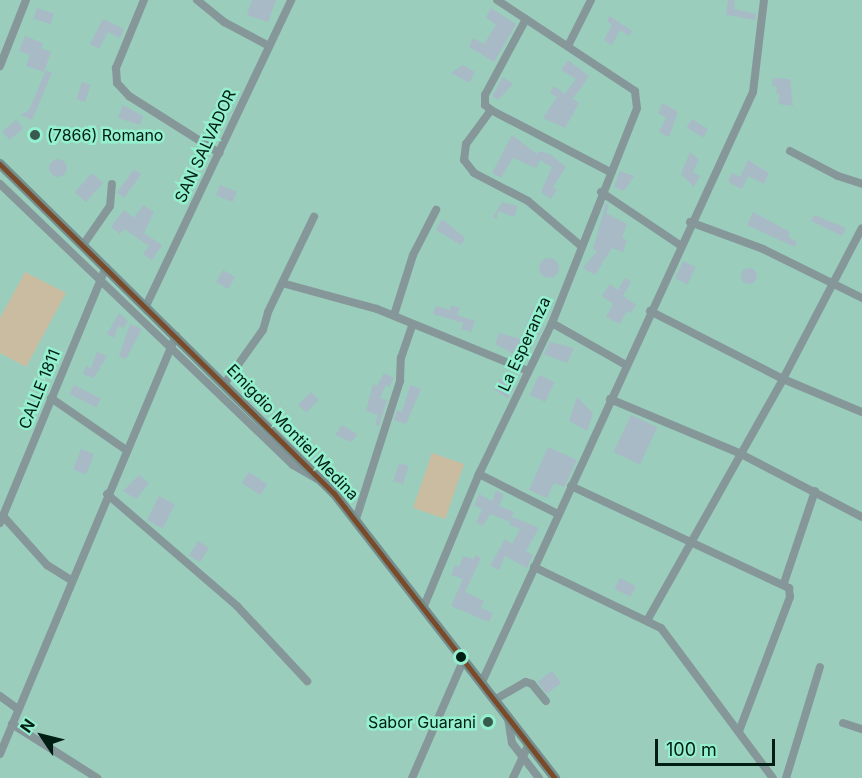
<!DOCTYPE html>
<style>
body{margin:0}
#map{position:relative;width:862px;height:778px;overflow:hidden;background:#9bcdbc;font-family:Inter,sans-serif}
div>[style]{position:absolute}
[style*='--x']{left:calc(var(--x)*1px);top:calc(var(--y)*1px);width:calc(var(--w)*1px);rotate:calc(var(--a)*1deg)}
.green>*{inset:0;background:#cabca1;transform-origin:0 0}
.building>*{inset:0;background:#a7bac6;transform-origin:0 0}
.round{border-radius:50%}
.minor>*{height:8px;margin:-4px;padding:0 4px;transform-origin:4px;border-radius:4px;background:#86979a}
.major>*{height:10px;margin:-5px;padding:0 5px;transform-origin:5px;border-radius:5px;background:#748f8f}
.bus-1>*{height:4.5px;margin:-2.25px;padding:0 2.25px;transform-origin:2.25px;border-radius:2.25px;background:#7a4b2a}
.dots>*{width:16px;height:16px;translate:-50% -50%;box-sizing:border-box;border:3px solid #94f0cf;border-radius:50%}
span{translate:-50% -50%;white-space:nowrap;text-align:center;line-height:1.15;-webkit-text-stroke:5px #94f0cf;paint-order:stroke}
.poi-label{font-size:16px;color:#011e15}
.left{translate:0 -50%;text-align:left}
.right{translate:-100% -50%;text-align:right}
.street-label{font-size:16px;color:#011e15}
.north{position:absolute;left:12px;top:706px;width:60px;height:60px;-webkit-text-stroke:4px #94f0cf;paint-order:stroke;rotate:305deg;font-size:16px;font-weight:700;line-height:24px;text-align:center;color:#011e15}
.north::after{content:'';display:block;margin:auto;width:21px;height:27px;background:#011e15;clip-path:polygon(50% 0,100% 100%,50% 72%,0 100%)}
.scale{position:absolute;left:655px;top:739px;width:120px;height:27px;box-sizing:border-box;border:3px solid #011e15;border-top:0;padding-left:8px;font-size:18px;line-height:21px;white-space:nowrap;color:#011e15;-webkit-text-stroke:4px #94f0cf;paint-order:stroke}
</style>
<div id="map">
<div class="green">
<div style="clip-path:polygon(25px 272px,66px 293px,26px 367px,0 353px,0 318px)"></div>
<div style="left:432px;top:453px;width:34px;height:58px;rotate:19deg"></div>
</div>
<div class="building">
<div style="clip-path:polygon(252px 0,276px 0,268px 22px,247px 15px)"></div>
<div style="clip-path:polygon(728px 0,735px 0,734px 9px,756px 14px,755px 20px,726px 15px)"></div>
<div style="left:37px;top:8px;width:18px;height:11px;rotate:19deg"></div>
<div style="clip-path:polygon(491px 8px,516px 24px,494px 62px,469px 47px,473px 38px,484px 44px,496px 25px,486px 17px)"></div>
<div style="clip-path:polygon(610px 16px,632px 31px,629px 36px,620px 30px,612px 45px,604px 40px,612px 25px,607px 21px)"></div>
<div style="clip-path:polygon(103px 19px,124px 29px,120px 38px,108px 32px,99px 49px,90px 44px)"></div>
<div style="clip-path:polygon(25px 36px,43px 43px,41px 48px,51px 52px,44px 72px,26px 66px,30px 55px,19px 51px)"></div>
<div style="clip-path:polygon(568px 60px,589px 76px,573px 99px,579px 103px,565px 128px,543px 118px,557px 97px,550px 93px,554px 86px,565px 94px,576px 79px,561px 70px)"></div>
<div style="clip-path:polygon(463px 65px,475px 72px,469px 83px,451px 73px)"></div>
<div style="clip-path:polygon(46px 70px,52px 73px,32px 120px,21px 115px,29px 110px)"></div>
<div style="clip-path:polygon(503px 77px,513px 84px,498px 100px,492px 96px)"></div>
<div style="clip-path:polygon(773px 78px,790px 79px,793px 106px,778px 104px,780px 94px,776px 94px,777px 86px,772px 86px)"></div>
<div style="left:82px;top:82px;width:9px;height:18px;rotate:18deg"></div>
<div style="clip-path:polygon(663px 103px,678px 112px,669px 137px,659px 132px,666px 118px,658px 113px)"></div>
<div style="clip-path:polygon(123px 105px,143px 116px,140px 125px,118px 118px)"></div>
<div style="left:692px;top:119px;width:19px;height:10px;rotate:32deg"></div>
<div style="left:16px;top:120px;width:11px;height:18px;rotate:49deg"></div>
<div style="clip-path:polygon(512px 135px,537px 154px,539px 151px,550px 154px,566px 167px,553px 187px,557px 190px,551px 199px,541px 192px,552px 167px,540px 160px,536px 168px,513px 158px,501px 178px,492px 173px)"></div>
<div style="clip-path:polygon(690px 152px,699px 160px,693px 172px,700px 176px,694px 187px,681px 174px)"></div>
<div class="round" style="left:49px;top:159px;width:18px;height:18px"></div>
<div style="clip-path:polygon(748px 160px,769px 173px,764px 184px,748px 176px,742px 189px,728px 182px,732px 173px,740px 177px)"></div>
<div style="left:134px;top:169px;width:9px;height:29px;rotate:36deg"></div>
<div style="clip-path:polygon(620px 171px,634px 176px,624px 191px,614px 187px)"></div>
<div style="left:92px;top:173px;width:15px;height:26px;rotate:42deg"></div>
<div style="left:220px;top:185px;width:18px;height:11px;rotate:22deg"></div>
<div style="clip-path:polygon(502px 202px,518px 206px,514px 217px,498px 211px,497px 219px,493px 217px)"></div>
<div style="clip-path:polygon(606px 203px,609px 205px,606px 213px,627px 224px,622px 238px,627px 240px,623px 252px,612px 248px,595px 275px,583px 268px,597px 251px,593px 249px)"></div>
<div style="clip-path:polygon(143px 205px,154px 212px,144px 233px,162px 245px,152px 260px,143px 254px,149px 246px,124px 229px,120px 234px,111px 227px,124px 210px,134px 218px)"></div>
<div style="clip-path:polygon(753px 212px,790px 232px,788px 237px,797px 242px,795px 247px,747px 225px)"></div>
<div style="clip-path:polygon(814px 215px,846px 228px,842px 236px,811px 221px)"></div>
<div style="clip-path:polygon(442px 219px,465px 238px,461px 245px,436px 230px)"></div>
<div class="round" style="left:539px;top:258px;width:20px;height:20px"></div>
<div style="left:683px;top:261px;width:14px;height:19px;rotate:25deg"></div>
<div class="round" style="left:741px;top:268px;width:16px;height:16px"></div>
<div style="left:223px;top:270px;width:14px;height:14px;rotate:30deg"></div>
<div style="clip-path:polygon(625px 278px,631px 282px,623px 296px,636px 305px,631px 313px,627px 311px,620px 324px,606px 317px,613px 304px,602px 296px,610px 284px,618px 290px)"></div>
<div style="clip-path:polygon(451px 305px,460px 308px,457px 315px,475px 321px,471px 332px,461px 329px,463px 323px,433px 314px,436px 306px,450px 310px)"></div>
<div style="clip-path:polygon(534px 306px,545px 312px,540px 322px,544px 324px,525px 360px,495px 344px,499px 333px,520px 339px)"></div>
<div style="clip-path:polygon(119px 313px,128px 321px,124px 328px,118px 326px,114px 338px,107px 334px)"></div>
<div style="clip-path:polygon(130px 324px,142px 329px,126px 359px,119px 356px)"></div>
<div style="clip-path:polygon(550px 342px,574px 348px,567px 363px,544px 354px)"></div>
<div style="clip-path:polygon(97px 352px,107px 356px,94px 378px,83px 374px,86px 366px,91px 368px)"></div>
<div style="clip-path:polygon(384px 373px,394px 378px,389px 387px,386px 385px,380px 398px,387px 400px,379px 426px,375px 424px,378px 415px,366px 411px,373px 384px,377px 386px)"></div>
<div style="left:539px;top:375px;width:17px;height:22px;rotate:25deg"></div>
<div style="left:500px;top:379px;width:17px;height:12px;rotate:33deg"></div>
<div style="left:74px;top:385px;width:30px;height:10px;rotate:27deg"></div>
<div style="clip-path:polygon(410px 385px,421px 389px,406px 424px,394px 420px,397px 410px,402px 412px)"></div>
<div style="left:311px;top:392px;width:11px;height:18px;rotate:45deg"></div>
<div style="clip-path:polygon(577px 397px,593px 413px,587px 431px,569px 421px)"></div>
<div style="left:631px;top:415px;width:29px;height:41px;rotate:25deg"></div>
<div style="clip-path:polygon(342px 425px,357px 434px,352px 442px,335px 435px)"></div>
<div style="clip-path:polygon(548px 447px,577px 460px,564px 487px,554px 483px,547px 498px,529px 490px)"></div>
<div style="left:81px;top:449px;width:14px;height:22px;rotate:21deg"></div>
<div style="left:399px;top:463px;width:10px;height:19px;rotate:17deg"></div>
<div style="left:249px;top:472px;width:22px;height:13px;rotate:34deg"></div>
<div style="clip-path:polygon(139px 475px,149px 483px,136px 499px,123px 491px)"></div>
<div style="clip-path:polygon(496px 491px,504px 494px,499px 506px,514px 512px,510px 522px,490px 514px,483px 526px,476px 522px,482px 509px,474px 505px,479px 494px,492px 501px)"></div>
<div style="left:159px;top:496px;width:18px;height:27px;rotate:27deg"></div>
<div style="clip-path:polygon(513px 517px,539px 528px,526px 551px,533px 555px,527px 568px,505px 556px,499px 570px,490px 566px,505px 539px,512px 544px,520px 529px,509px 525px)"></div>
<div style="left:198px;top:541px;width:13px;height:17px;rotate:32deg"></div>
<div style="clip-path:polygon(475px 555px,481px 558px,465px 592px,484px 601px,481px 608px,493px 613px,489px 622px,451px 606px,463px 579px,451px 575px,455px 565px,459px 567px,463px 556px,473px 559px)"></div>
<div style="left:620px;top:578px;width:18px;height:12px;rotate:27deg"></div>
<div style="left:552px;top:671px;width:15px;height:18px;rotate:53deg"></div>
</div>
<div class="minor">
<div style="--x:144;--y:0;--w:74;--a:112.4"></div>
<div style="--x:116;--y:68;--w:15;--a:86"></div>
<div style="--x:117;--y:83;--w:18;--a:47"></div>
<div style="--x:129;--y:96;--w:107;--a:32.3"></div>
<div style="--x:197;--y:0;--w:35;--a:39"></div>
<div style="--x:224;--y:22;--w:51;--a:28.1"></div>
<div style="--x:526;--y:19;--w:86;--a:118.3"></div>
<div style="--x:485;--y:95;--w:10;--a:90"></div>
<div style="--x:485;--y:105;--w:8;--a:40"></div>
<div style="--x:491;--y:110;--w:42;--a:126.3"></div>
<div style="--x:466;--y:144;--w:16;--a:97"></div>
<div style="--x:464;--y:160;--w:16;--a:52"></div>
<div style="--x:474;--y:173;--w:61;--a:27.4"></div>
<div style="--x:528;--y:201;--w:70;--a:40.3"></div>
<div style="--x:568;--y:46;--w:51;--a:-63.4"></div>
<div style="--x:0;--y:66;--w:71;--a:-68.5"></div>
<div style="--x:491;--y:110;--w:134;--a:27.5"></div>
<div style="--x:790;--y:151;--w:54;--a:27.5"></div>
<div style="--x:838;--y:176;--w:25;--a:18"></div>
<div style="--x:0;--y:184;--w:406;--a:43.8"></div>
<div style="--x:293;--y:465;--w:28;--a:30"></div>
<div style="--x:601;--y:192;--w:95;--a:33.9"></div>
<div style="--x:690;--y:222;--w:78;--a:20.3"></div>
<div style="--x:763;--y:249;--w:110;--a:26.3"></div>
<div style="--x:83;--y:245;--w:47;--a:-55.3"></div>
<div style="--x:110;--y:206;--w:22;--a:-85"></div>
<div style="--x:282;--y:283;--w:98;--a:15.3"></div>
<div style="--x:377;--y:309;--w:163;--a:22.3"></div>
<div style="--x:146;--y:306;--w:339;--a:-64.6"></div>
<div style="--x:650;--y:311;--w:149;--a:27.1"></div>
<div style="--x:783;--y:379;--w:86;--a:22.7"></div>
<div style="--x:394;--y:315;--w:63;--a:-72.4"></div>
<div style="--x:413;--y:255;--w:51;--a:-62.9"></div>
<div style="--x:552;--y:323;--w:85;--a:29.6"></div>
<div style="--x:225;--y:383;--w:65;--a:-54.4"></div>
<div style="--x:263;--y:330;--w:19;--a:-74"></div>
<div style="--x:268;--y:312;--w:106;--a:-64.2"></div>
<div style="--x:51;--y:398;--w:91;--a:34.7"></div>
<div style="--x:610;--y:399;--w:140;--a:22.7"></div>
<div style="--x:739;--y:453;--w:139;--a:27.5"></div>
<div style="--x:479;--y:474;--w:89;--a:26.9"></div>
<div style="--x:571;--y:486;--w:241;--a:25.1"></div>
<div style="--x:789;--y:588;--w:9;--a:84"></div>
<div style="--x:790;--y:597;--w:143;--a:110.8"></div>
<div style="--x:107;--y:494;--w:172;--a:40.7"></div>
<div style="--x:237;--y:606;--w:103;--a:47"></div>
<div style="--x:3;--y:516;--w:66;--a:48.1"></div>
<div style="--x:47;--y:565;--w:28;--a:32"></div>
<div style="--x:356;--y:519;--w:145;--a:-72.3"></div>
<div style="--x:400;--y:381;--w:23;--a:-88"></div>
<div style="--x:401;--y:358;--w:36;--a:-71"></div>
<div style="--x:0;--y:523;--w:277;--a:-67.5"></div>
<div style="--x:534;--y:567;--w:141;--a:25.7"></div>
<div style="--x:661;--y:628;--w:187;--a:53.3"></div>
<div style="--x:784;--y:583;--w:97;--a:-71.4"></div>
<div style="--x:424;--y:606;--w:143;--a:-67.4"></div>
<div style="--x:479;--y:474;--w:168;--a:-64.2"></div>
<div style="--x:552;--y:323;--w:231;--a:-68.4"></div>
<div style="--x:637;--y:108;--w:17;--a:-97"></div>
<div style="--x:635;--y:91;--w:165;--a:-146.6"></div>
<div style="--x:648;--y:619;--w:275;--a:-60.6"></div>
<div style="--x:783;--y:379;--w:170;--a:-62.4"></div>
<div style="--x:482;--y:682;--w:649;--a:-65.33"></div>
<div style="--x:753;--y:92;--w:93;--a:-83.2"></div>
<div style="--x:0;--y:696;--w:22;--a:36"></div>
<div style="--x:496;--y:699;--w:34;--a:-30"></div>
<div style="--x:526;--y:682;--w:6;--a:18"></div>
<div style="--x:532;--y:684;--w:22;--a:51"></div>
<div style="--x:508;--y:718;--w:25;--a:81"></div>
<div style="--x:512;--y:743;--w:44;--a:52.4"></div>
<div style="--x:843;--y:723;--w:20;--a:18"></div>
<div style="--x:12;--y:724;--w:101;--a:32.4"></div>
<div style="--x:0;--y:754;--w:454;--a:-67.2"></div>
<div style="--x:412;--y:778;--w:130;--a:-66.4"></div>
<div style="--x:513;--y:778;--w:38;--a:-65"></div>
<div style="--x:786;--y:778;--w:116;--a:-73"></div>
</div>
<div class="major">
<div style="--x:0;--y:164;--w:469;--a:44.6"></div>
<div style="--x:334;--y:493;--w:361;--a:52.2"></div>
</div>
<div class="bus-1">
<div style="--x:0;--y:164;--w:469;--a:44.6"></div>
<div style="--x:334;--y:493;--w:361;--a:52.2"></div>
</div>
<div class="dots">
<div style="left:35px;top:135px;background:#375b4f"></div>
<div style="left:461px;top:657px;background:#011e15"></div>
<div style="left:488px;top:722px;background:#375b4f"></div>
</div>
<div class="poi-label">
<span class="left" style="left:47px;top:135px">(7866) Romano</span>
<span class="right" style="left:476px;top:722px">Sabor Guarani</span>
</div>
<div class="street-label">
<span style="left:205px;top:146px;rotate:-65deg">SAN SALVADOR</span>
<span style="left:524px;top:344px;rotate:-65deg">La Esperanza</span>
<span style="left:39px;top:389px;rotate:-68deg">CALLE 1811</span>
<span style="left:293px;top:432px;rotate:46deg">Emigdio Montiel Medina</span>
</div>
<div class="north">N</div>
<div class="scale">100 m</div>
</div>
